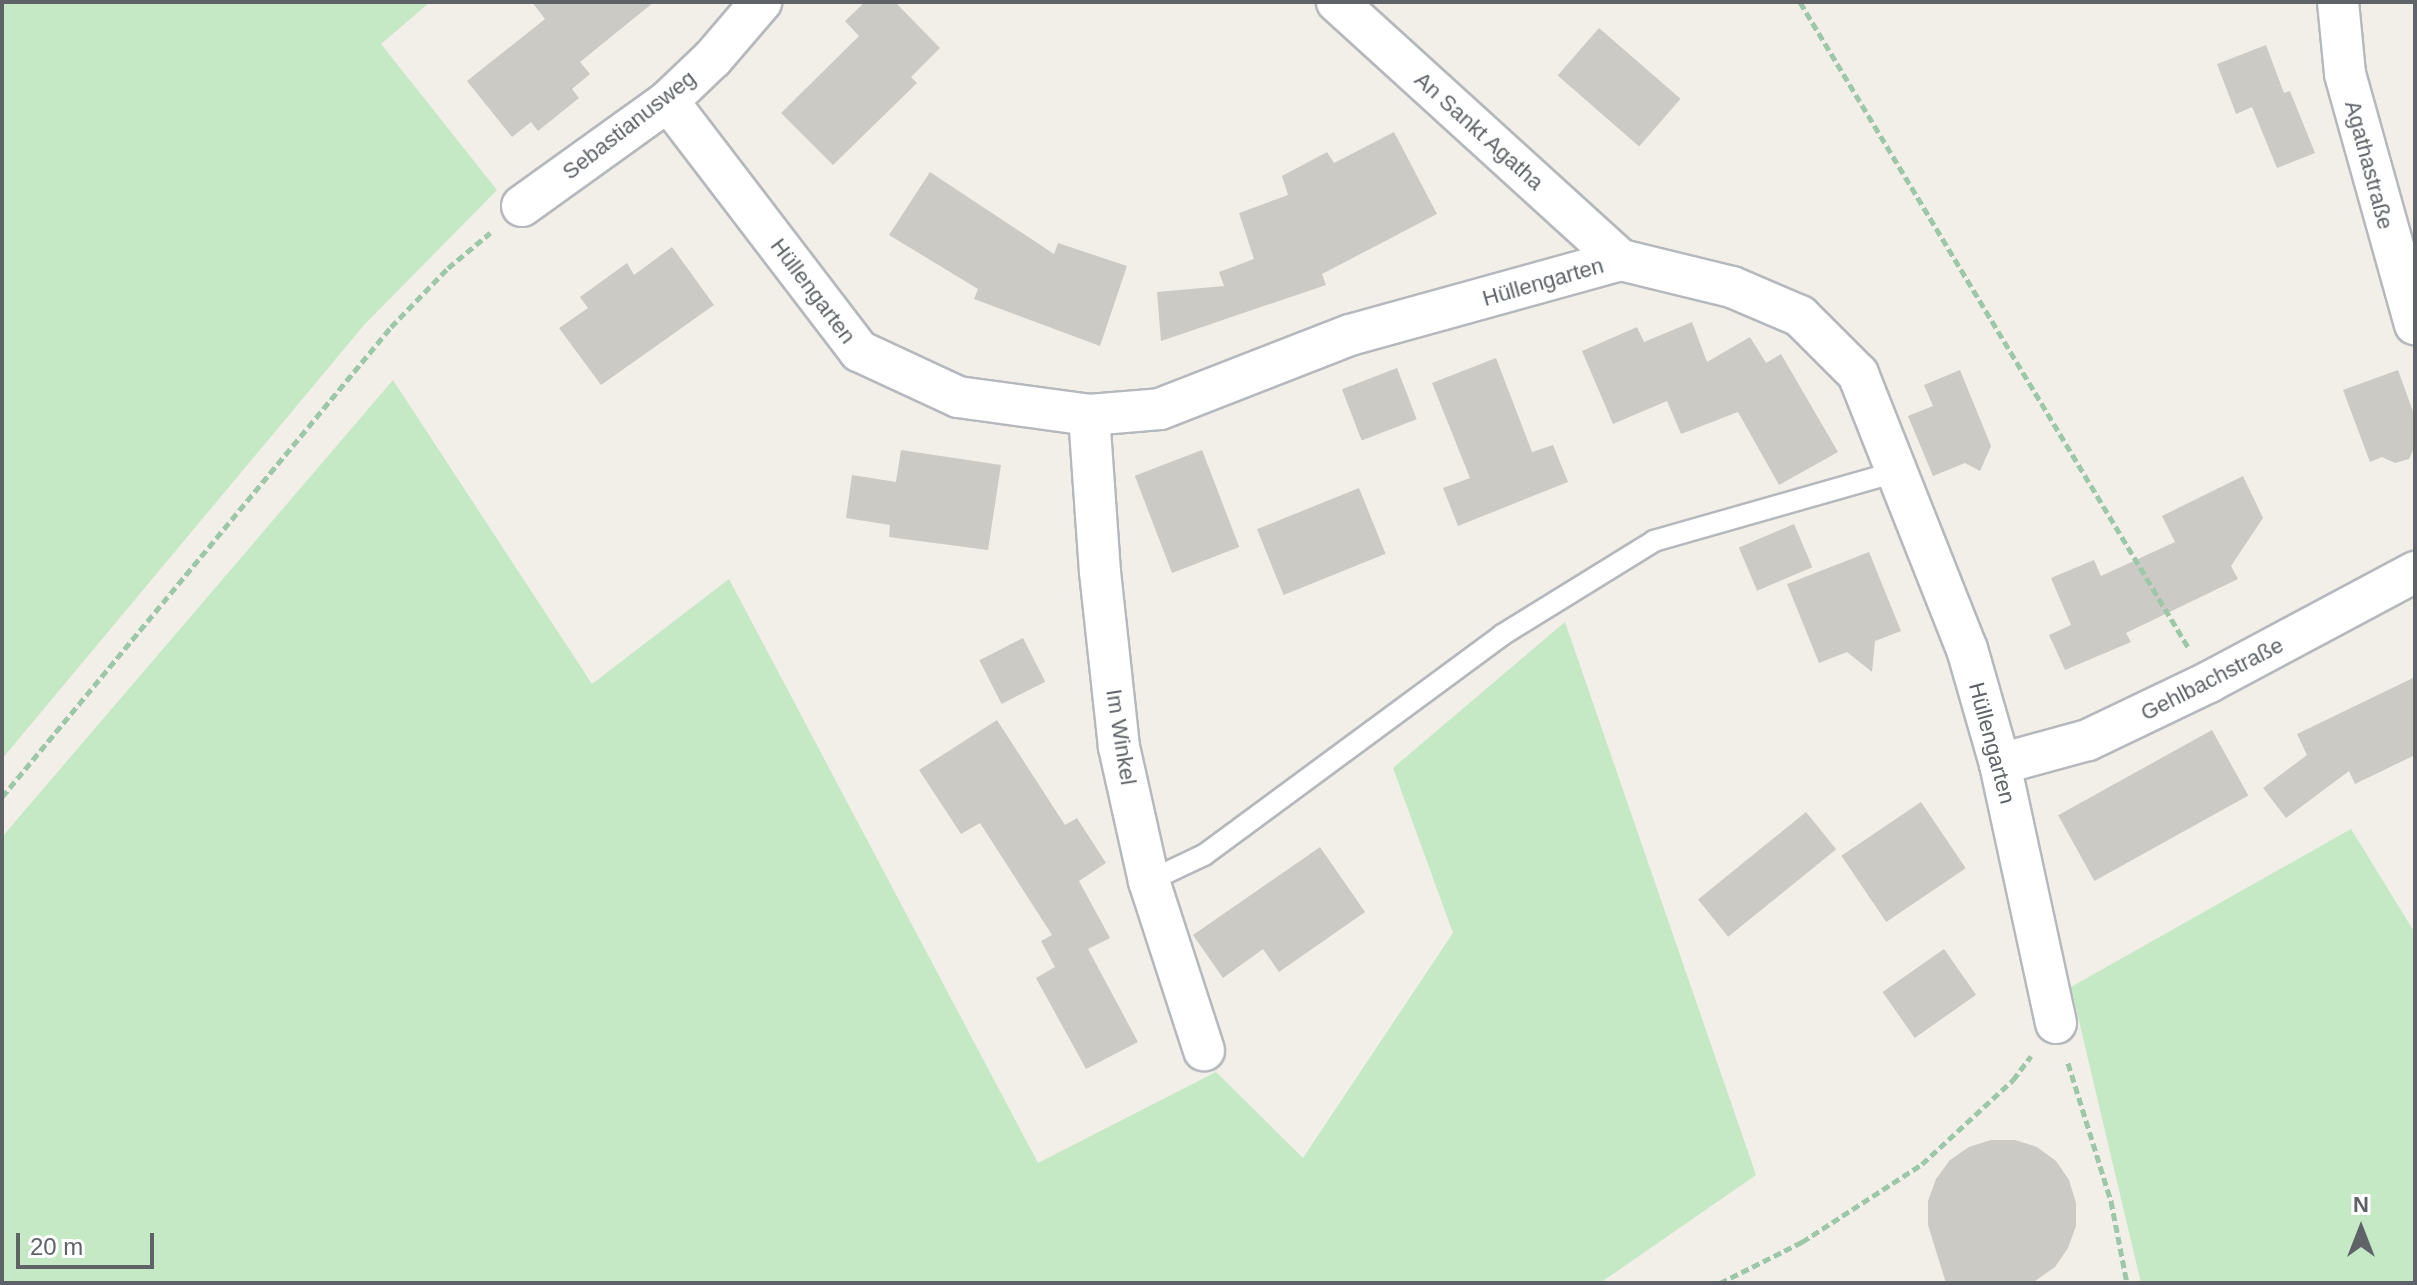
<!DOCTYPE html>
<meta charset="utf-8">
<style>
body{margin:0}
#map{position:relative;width:2417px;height:1285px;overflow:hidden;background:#f1efe8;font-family:Helvetica,sans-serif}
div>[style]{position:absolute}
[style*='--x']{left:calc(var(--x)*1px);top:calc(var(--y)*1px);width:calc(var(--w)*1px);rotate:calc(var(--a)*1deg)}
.green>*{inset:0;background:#c5e8c5}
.building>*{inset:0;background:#cccac5;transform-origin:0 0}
.path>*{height:5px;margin-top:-2.5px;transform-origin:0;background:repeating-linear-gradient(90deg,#9cc7a9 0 8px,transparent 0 12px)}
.roads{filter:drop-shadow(2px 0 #b5b8bc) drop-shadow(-2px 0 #b5b8bc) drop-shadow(0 2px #b5b8bc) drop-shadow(0 -2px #b5b8bc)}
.lane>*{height:20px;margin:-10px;padding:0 10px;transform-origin:10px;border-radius:10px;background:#fff}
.street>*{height:40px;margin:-20px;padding:0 20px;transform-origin:20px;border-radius:20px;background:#fff}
span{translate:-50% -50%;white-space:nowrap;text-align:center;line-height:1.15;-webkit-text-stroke:6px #fff;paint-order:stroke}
.street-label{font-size:22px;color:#5f6368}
.frame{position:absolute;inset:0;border:4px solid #5f6368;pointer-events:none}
.north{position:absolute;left:2321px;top:1189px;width:80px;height:80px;-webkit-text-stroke:6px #fff;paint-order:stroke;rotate:0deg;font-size:22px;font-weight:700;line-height:32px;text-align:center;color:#5f6368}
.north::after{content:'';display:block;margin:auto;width:28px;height:36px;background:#5f6368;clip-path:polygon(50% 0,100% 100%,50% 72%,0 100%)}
.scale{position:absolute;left:16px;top:1233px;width:138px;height:36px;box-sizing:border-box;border:4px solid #5f6368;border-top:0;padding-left:10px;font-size:24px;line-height:28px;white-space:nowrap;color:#5f6368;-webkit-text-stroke:6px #fff;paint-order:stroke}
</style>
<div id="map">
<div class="green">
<div style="clip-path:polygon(2px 2px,430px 2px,381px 44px,497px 190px,364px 325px,2px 759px)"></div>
<div style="clip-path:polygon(393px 380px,592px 684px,729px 579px,1038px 1163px,1216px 1072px,1303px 1158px,1453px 933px,1393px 768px,1565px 622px,1756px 1175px,1600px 1283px,2px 1283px,2px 837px)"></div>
<div style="clip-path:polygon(2351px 829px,2415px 933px,2415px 1283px,2141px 1283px,2071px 987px)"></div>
</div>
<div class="building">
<div style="clip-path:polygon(532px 2px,654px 2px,580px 62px,590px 74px,572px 89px,579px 98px,538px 131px,531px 122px,512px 137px,467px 81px,545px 19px)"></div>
<div style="clip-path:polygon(865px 2px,895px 2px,940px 48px,911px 77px,917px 83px,833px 165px,781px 113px,859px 36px,845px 21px)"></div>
<div style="left:1599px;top:28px;width:108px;height:63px;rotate:41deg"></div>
<div style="clip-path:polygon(2266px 45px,2284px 93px,2290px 91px,2315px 153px,2277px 168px,2252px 107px,2236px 114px,2217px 64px)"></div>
<div style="clip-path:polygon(1394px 132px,1437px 214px,1322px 274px,1326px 285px,1161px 341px,1157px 292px,1224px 286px,1219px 272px,1254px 259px,1239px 213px,1288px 195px,1282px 176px,1327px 152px,1334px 163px)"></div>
<div style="clip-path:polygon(930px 172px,1054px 254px,1058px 243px,1127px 266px,1100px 346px,974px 299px,978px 289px,889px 235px)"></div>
<div style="clip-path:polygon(672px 247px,714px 305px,601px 385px,559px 328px,588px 308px,580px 297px,627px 263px,634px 275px)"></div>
<div style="clip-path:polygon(1692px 322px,1707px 362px,1750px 337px,1766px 363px,1781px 354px,1838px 452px,1779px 485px,1738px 412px,1681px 434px,1667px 401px,1613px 424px,1582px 351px,1637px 327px,1644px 342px)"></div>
<div style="clip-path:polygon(1496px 358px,1532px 452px,1553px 445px,1568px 482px,1458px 526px,1443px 488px,1470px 478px,1432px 383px)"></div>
<div style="left:1397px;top:368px;width:55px;height:59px;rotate:69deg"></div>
<div style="clip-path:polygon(1960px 370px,1991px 446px,1980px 471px,1965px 463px,1933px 476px,1908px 416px,1933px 406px,1924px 385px)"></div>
<div style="clip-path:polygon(2398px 370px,2415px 417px,2415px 446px,2409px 459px,2395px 463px,2382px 457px,2370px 462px,2343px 390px)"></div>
<div style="clip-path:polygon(901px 450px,1001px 465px,988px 550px,889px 537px,890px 525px,846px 518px,852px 475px,896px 482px)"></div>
<div style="left:1202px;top:450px;width:104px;height:72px;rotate:69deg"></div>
<div style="clip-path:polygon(2243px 476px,2263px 518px,2231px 566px,2238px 579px,2126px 633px,2131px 642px,2065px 670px,2049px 635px,2071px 625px,2051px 578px,2094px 560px,2101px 576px,2175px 542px,2162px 516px)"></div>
<div style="left:1359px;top:488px;width:71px;height:110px;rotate:68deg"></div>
<div style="left:1794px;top:524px;width:47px;height:60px;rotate:67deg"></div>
<div style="clip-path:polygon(1869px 552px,1901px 631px,1875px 641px,1872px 672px,1847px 652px,1819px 663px,1787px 584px)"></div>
<div style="left:1023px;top:638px;width:49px;height:49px;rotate:63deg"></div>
<div style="clip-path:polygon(2415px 677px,2415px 755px,2355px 784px,2349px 771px,2286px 818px,2263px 788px,2307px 755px,2297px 734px)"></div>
<div style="clip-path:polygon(997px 720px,1065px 825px,1077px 818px,1106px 863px,1079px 881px,1110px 938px,1088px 949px,1138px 1042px,1086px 1069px,1036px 978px,1055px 967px,1041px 941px,1052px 935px,980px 823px,961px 834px,919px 770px)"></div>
<div style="left:2212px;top:730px;width:75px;height:176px;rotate:61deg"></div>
<div style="left:1921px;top:802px;width:80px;height:96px;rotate:56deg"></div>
<div style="left:1806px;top:812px;width:48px;height:139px;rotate:51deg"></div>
<div style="clip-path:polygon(1320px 847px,1365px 912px,1279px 972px,1263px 949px,1223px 978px,1193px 935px)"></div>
<div style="left:1944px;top:949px;width:56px;height:75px;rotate:55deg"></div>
<div style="clip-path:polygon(1991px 1140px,2015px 1140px,2037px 1147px,2056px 1161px,2069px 1180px,2076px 1203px,2076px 1226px,2068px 1248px,2055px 1267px,2035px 1281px,1946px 1283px,1928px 1225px,1928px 1201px,1936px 1179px,1950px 1160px,1969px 1147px)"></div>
</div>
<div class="path">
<div style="--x:1800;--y:2;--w:753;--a:58.97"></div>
<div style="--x:2;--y:797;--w:610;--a:-50.39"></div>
<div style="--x:391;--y:327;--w:82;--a:-46"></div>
<div style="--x:448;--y:268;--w:55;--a:-39.8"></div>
<div style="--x:2068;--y:1063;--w:145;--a:72.7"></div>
<div style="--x:2111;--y:1201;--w:84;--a:79"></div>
<div style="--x:1720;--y:1283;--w:92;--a:-26.6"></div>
<div style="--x:1802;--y:1242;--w:143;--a:-33"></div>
<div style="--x:1922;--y:1164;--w:124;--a:-42.7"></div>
<div style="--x:2013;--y:1080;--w:30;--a:-53"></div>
</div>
<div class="roads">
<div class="lane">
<div style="--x:1149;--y:881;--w:61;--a:-25.3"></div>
<div style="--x:1204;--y:855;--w:370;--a:-36.4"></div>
<div style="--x:1502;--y:635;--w:179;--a:-31.7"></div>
<div style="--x:1654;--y:541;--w:252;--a:-15.9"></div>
</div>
<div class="street">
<div style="--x:1337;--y:2;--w:384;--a:42.3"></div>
<div style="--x:2338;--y:2;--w:72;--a:84.4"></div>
<div style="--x:2345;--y:74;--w:260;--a:74.4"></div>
<div style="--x:668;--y:101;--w:315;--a:52.6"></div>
<div style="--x:859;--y:351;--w:109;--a:24.9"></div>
<div style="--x:958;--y:397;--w:132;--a:7.8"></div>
<div style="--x:1089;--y:415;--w:71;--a:-4.8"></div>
<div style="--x:1160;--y:409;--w:204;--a:-21.3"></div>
<div style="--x:1350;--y:335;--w:281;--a:-15.5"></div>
<div style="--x:1621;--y:260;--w:114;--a:13.7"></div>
<div style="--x:1732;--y:287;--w:74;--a:23.1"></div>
<div style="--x:1800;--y:316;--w:82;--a:45"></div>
<div style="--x:1858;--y:374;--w:296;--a:68.4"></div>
<div style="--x:1967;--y:649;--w:120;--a:74"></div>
<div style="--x:2000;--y:764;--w:265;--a:77.8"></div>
<div style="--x:522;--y:206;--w:180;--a:-35.7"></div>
<div style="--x:668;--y:101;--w:62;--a:-43.7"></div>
<div style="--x:713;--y:58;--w:74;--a:-49.4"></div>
<div style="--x:1089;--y:415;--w:157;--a:86"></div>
<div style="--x:1100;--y:572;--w:176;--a:83.8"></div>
<div style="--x:1119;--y:747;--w:137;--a:77.4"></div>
<div style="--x:1149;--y:881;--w:178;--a:72"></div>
<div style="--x:2000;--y:764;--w:91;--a:-15.3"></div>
<div style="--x:2088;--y:740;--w:134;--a:-25.6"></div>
<div style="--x:2209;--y:682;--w:234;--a:-28.1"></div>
</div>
</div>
<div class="street-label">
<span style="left:629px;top:125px;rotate:-38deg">Sebastianusweg</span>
<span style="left:1479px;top:131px;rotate:42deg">An Sankt Agatha</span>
<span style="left:2369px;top:165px;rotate:75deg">Agathastraße</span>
<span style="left:1543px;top:282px;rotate:-16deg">Hüllengarten</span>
<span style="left:813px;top:291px;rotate:53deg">Hüllengarten</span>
<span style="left:2212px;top:679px;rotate:-27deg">Gehlbachstraße</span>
<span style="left:1121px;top:737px;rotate:81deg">Im Winkel</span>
<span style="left:1992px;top:743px;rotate:75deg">Hüllengarten</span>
</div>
<div class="frame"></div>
<div class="north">N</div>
<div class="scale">20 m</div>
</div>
